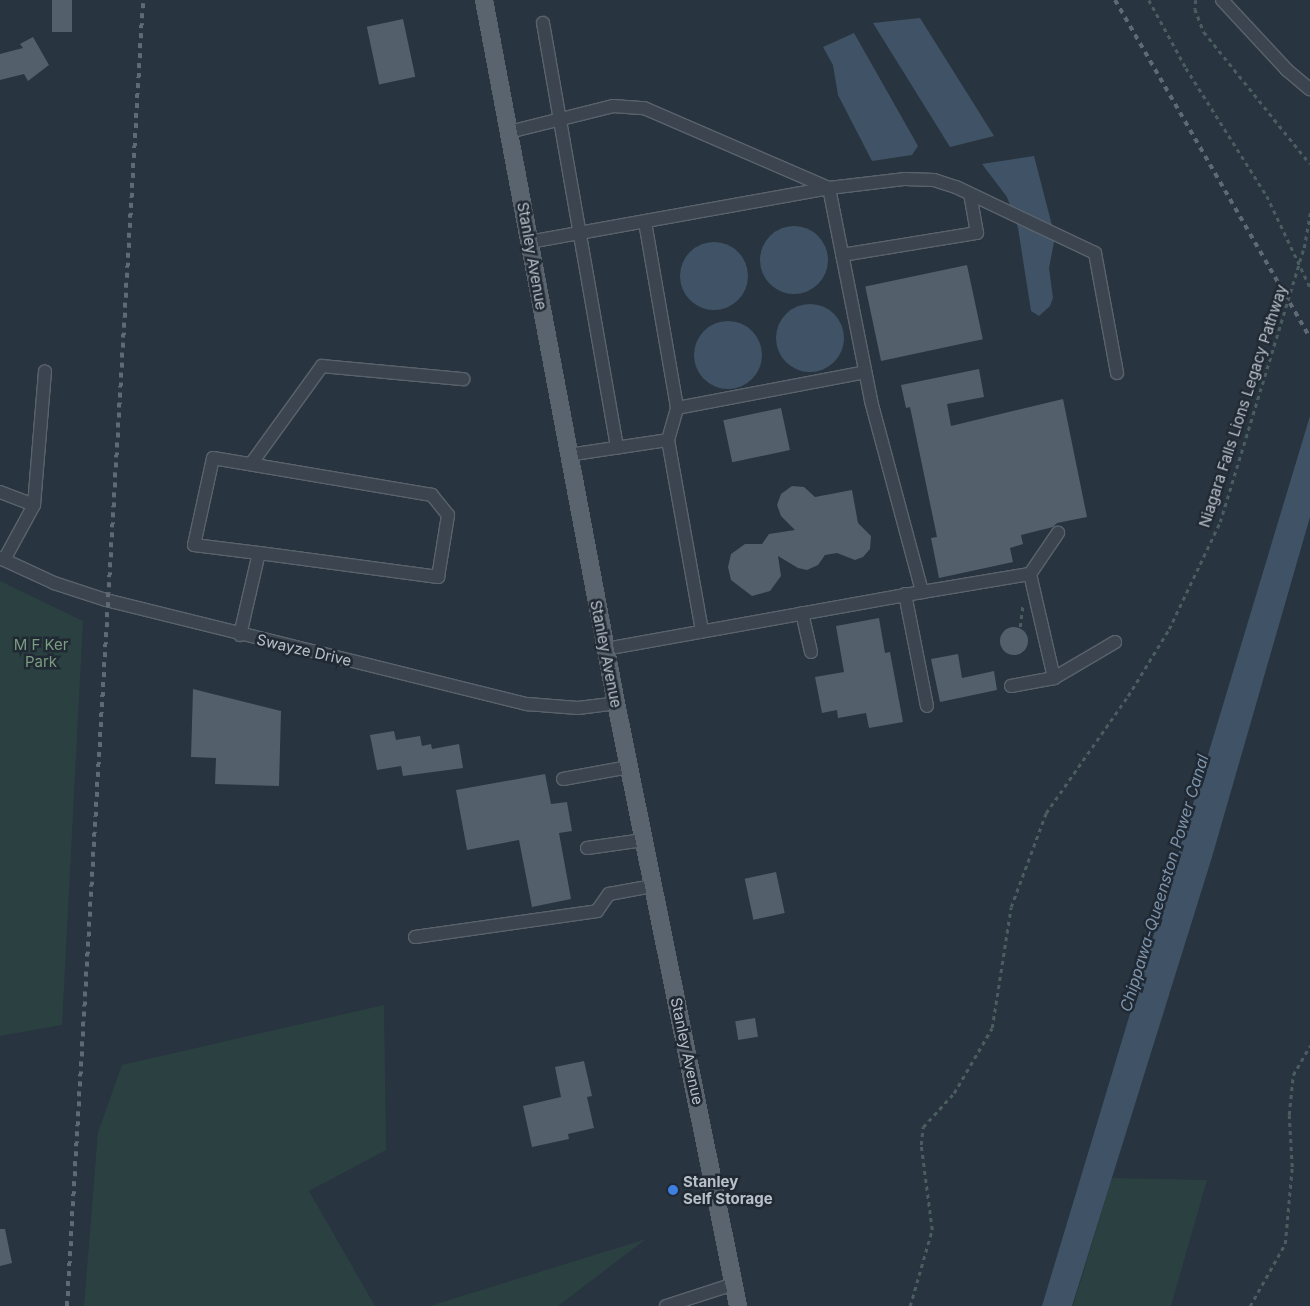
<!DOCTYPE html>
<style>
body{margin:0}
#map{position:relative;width:1310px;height:1306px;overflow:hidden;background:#28343f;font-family:Inter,sans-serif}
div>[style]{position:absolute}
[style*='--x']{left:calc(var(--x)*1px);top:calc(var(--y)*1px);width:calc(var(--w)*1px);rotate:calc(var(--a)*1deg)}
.green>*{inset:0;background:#2b4141}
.water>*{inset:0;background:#405366}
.round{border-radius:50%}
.building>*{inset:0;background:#545f6c;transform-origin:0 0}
.path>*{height:2.5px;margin-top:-1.25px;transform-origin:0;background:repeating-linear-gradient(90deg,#4a5e5f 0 4px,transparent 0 8px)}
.roads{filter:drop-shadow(1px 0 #5a636c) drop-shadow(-1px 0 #5a636c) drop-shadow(0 1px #5a636c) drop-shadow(0 -1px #5a636c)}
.minor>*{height:12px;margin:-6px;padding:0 6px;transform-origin:6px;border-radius:6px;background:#3c454f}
.major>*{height:16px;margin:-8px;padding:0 8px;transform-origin:8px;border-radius:8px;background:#5a646f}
.rail>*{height:4px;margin-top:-2px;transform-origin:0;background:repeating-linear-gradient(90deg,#5f6a75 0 5px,transparent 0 10px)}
.path-bridge>*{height:2.5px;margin-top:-1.25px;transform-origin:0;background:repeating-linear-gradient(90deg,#4a5e5f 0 4px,transparent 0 8px)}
.dots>*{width:14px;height:14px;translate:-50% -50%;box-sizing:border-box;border:2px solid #212a34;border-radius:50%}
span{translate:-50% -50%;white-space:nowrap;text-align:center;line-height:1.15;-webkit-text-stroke:5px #212a34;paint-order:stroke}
.street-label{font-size:15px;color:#b9c0c9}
.park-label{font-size:15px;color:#799d7f}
.poi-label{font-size:15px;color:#b9c0c9;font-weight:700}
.left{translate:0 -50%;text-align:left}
.water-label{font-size:16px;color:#7c93aa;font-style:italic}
</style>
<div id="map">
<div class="green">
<div style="clip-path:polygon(0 581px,83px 621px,62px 1025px,0 1036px)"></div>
<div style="clip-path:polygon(384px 1005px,386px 1150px,309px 1191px,375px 1306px,84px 1306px,98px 1132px,122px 1065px)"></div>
<div style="clip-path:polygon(1112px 1178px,1207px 1180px,1171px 1306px,1073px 1306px)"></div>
<div style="clip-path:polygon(646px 1239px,558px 1306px,430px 1306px)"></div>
</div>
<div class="water">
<div style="clip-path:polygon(920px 18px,994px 136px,950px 147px,873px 23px)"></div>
<div style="clip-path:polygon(854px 33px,918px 146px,912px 155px,872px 161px,838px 95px,833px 65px,823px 47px)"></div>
<div style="clip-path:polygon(1034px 156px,1055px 237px,1049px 268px,1053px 298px,1050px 306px,1039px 316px,1031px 311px,1018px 228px,1007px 197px,982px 164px)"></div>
<div class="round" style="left:760px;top:226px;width:68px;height:68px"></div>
<div class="round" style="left:680px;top:242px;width:68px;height:68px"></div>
<div class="round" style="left:776px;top:304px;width:68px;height:68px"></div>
<div class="round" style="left:694px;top:321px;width:68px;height:68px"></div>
<div style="clip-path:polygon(1310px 416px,1310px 517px,1212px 857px,1072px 1306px,1042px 1306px)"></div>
</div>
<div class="building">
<div style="left:52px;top:0;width:20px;height:32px"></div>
<div style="left:403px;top:19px;width:59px;height:37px;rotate:78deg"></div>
<div style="clip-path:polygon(33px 37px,49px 65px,28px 81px,24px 74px,0 80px,0 54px,23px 48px,20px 44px)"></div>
<div style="left:967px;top:265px;width:76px;height:104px;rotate:78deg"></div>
<div style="clip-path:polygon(979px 369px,984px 397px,947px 404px,951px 426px,1063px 399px,1087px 517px,1057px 523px,1053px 527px,1021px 535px,1023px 544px,1010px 548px,1013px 562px,939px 578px,931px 538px,937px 537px,910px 407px,906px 408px,901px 385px)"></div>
<div style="left:781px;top:408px;width:43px;height:59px;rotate:78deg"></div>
<div style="clip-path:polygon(792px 486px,804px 487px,815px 497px,852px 490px,858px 523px,871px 536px,870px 549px,863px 557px,855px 560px,837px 553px,825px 555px,818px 565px,807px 570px,798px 568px,778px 556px,781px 576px,770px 591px,752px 596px,731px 580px,728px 567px,731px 554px,745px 544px,762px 544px,769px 534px,795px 530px,781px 516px,777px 505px,781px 494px)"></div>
<div style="clip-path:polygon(879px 618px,885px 653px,890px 652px,903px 722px,869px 728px,866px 713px,838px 718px,837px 710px,822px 713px,815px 677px,844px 672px,836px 626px)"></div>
<div class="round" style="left:1000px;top:627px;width:28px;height:28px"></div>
<div style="clip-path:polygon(958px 654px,962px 678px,994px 671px,997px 690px,940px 702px,931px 659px)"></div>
<div style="clip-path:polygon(193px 689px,281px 711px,279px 786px,215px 784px,216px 758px,191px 757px)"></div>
<div style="clip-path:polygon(394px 731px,396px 740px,420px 736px,422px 746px,431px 744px,432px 749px,459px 744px,463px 768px,403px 776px,401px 766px,377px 770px,370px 735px)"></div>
<div style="clip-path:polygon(545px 774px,551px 804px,567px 802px,572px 831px,559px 833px,571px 899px,532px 907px,519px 840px,467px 850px,456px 790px)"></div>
<div style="left:776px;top:872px;width:42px;height:32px;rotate:78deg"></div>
<div style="left:755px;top:1018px;width:19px;height:20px;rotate:81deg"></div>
<div style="clip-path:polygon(584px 1061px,592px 1096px,587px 1097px,594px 1128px,568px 1134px,569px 1139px,532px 1147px,523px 1106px,561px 1097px,555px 1067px)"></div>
<div style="clip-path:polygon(0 1229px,5px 1229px,12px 1263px,0 1266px)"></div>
</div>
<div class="path">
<div style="--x:1149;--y:0;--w:77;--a:61.4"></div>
<div style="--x:1186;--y:68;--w:151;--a:57.7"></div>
<div style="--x:1196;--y:0;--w:9;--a:96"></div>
<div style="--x:1195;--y:9;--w:25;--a:69"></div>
<div style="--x:1204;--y:32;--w:169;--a:51.2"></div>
<div style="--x:1020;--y:627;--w:23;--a:-83"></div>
<div style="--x:910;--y:1306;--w:79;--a:-73.9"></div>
<div style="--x:932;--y:1230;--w:86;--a:-97.4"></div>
<div style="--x:921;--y:1145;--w:18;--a:-84"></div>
<div style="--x:923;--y:1127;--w:46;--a:-47.6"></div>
<div style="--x:954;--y:1093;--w:75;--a:-59.7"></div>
<div style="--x:992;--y:1028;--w:122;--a:-81.1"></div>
<div style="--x:1011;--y:907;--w:100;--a:-69.6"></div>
<div style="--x:1046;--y:813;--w:143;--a:-55"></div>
<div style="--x:1128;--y:696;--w:79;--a:-58.5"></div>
<div style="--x:1169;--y:629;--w:119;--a:-64.5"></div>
<div style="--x:1220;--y:522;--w:287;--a:-73"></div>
<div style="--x:1304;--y:248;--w:36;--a:-80"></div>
<div style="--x:1250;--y:1306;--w:71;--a:-60.6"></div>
<div style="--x:1285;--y:1244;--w:77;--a:-84.8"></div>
<div style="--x:1292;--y:1167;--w:52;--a:-93.3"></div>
<div style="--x:1289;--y:1115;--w:40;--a:-84.3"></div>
<div style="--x:1293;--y:1075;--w:34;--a:-60"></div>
</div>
<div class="roads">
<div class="minor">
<div style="--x:1222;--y:0;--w:96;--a:47.1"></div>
<div style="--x:1287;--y:70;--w:30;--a:40"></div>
<div style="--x:543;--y:23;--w:431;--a:80.1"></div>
<div style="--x:509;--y:132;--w:107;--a:-14"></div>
<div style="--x:613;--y:106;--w:31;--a:4"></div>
<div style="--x:644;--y:108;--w:202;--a:23.4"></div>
<div style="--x:829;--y:188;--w:217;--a:78.8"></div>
<div style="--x:871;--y:401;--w:198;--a:75"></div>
<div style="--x:922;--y:592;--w:321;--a:169.8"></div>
<div style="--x:645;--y:222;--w:189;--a:80.2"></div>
<div style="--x:529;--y:242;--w:305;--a:-10.2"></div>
<div style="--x:829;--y:188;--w:77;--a:-6.8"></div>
<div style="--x:905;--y:179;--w:29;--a:2"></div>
<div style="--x:934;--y:180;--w:23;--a:18"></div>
<div style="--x:956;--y:187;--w:154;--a:25.4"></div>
<div style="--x:1095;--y:253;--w:122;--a:79.6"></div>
<div style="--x:842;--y:255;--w:137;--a:-9.3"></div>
<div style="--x:977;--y:233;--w:39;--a:-100"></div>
<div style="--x:668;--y:440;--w:33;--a:-74"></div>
<div style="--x:677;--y:408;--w:191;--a:-10.8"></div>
<div style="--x:568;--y:455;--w:101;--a:-8.5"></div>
<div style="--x:668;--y:440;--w:194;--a:79.9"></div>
<div style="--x:251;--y:464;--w:121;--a:-54.1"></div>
<div style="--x:322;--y:366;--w:142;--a:5.3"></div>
<div style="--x:0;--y:492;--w:36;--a:21"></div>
<div style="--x:34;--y:505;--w:134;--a:-85.3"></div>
<div style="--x:0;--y:558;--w:60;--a:24.8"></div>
<div style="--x:54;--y:583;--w:55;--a:18.1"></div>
<div style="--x:106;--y:600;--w:434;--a:13.9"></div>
<div style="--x:527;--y:704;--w:51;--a:4.5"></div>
<div style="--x:578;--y:708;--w:38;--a:-7"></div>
<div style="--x:4;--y:560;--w:63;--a:-61.4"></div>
<div style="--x:1030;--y:574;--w:107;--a:77"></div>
<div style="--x:922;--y:592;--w:109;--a:-9.5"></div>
<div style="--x:1030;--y:574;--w:50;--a:-55.7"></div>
<div style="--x:905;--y:594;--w:114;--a:78.9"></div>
<div style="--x:802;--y:613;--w:40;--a:77"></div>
<div style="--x:240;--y:635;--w:84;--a:-77"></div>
<div style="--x:259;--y:553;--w:181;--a:7.6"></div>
<div style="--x:438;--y:577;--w:63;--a:-80.8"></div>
<div style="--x:448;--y:515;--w:26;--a:-129"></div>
<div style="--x:432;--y:495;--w:222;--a:-170.4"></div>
<div style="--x:213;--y:458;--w:89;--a:102.3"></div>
<div style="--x:194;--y:545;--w:65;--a:7"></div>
<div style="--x:1011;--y:686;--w:44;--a:-10.5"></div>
<div style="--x:1054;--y:678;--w:71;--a:-30.5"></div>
<div style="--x:563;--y:779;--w:67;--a:-10.3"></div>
<div style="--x:587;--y:848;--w:57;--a:-8.1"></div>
<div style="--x:415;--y:937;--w:184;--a:-8.1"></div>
<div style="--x:597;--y:911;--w:21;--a:-55"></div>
<div style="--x:609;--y:894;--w:45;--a:-10.3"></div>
<div style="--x:666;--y:1306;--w:71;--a:-17.9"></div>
</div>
<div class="major">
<div style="--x:484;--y:0;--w:715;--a:79.37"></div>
<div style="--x:616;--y:703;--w:615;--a:78.56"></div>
</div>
</div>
<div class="rail">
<div style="--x:1115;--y:0;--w:390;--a:60"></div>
<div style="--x:67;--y:1306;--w:1308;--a:-86.67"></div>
</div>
<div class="path-bridge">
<div style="--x:1267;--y:196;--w:101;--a:64.7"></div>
</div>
<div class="dots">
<div style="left:673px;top:1190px;background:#3f7fe0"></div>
</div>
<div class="street-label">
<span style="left:532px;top:256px;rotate:80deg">Stanley Avenue</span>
<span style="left:1243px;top:406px;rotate:-72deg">Niagara Falls Lions Legacy Pathway</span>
<span style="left:304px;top:650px;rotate:13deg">Swayze Drive</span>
<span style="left:606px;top:654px;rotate:79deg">Stanley Avenue</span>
<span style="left:687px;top:1051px;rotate:78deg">Stanley Avenue</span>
</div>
<div class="park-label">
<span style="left:41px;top:653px">M F Ker<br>Park</span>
</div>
<div class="poi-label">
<span class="left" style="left:683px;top:1190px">Stanley<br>Self Storage</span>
</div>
<div class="water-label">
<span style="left:1164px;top:883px;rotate:-73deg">Chippawa-Queenston Power Canal</span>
</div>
</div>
